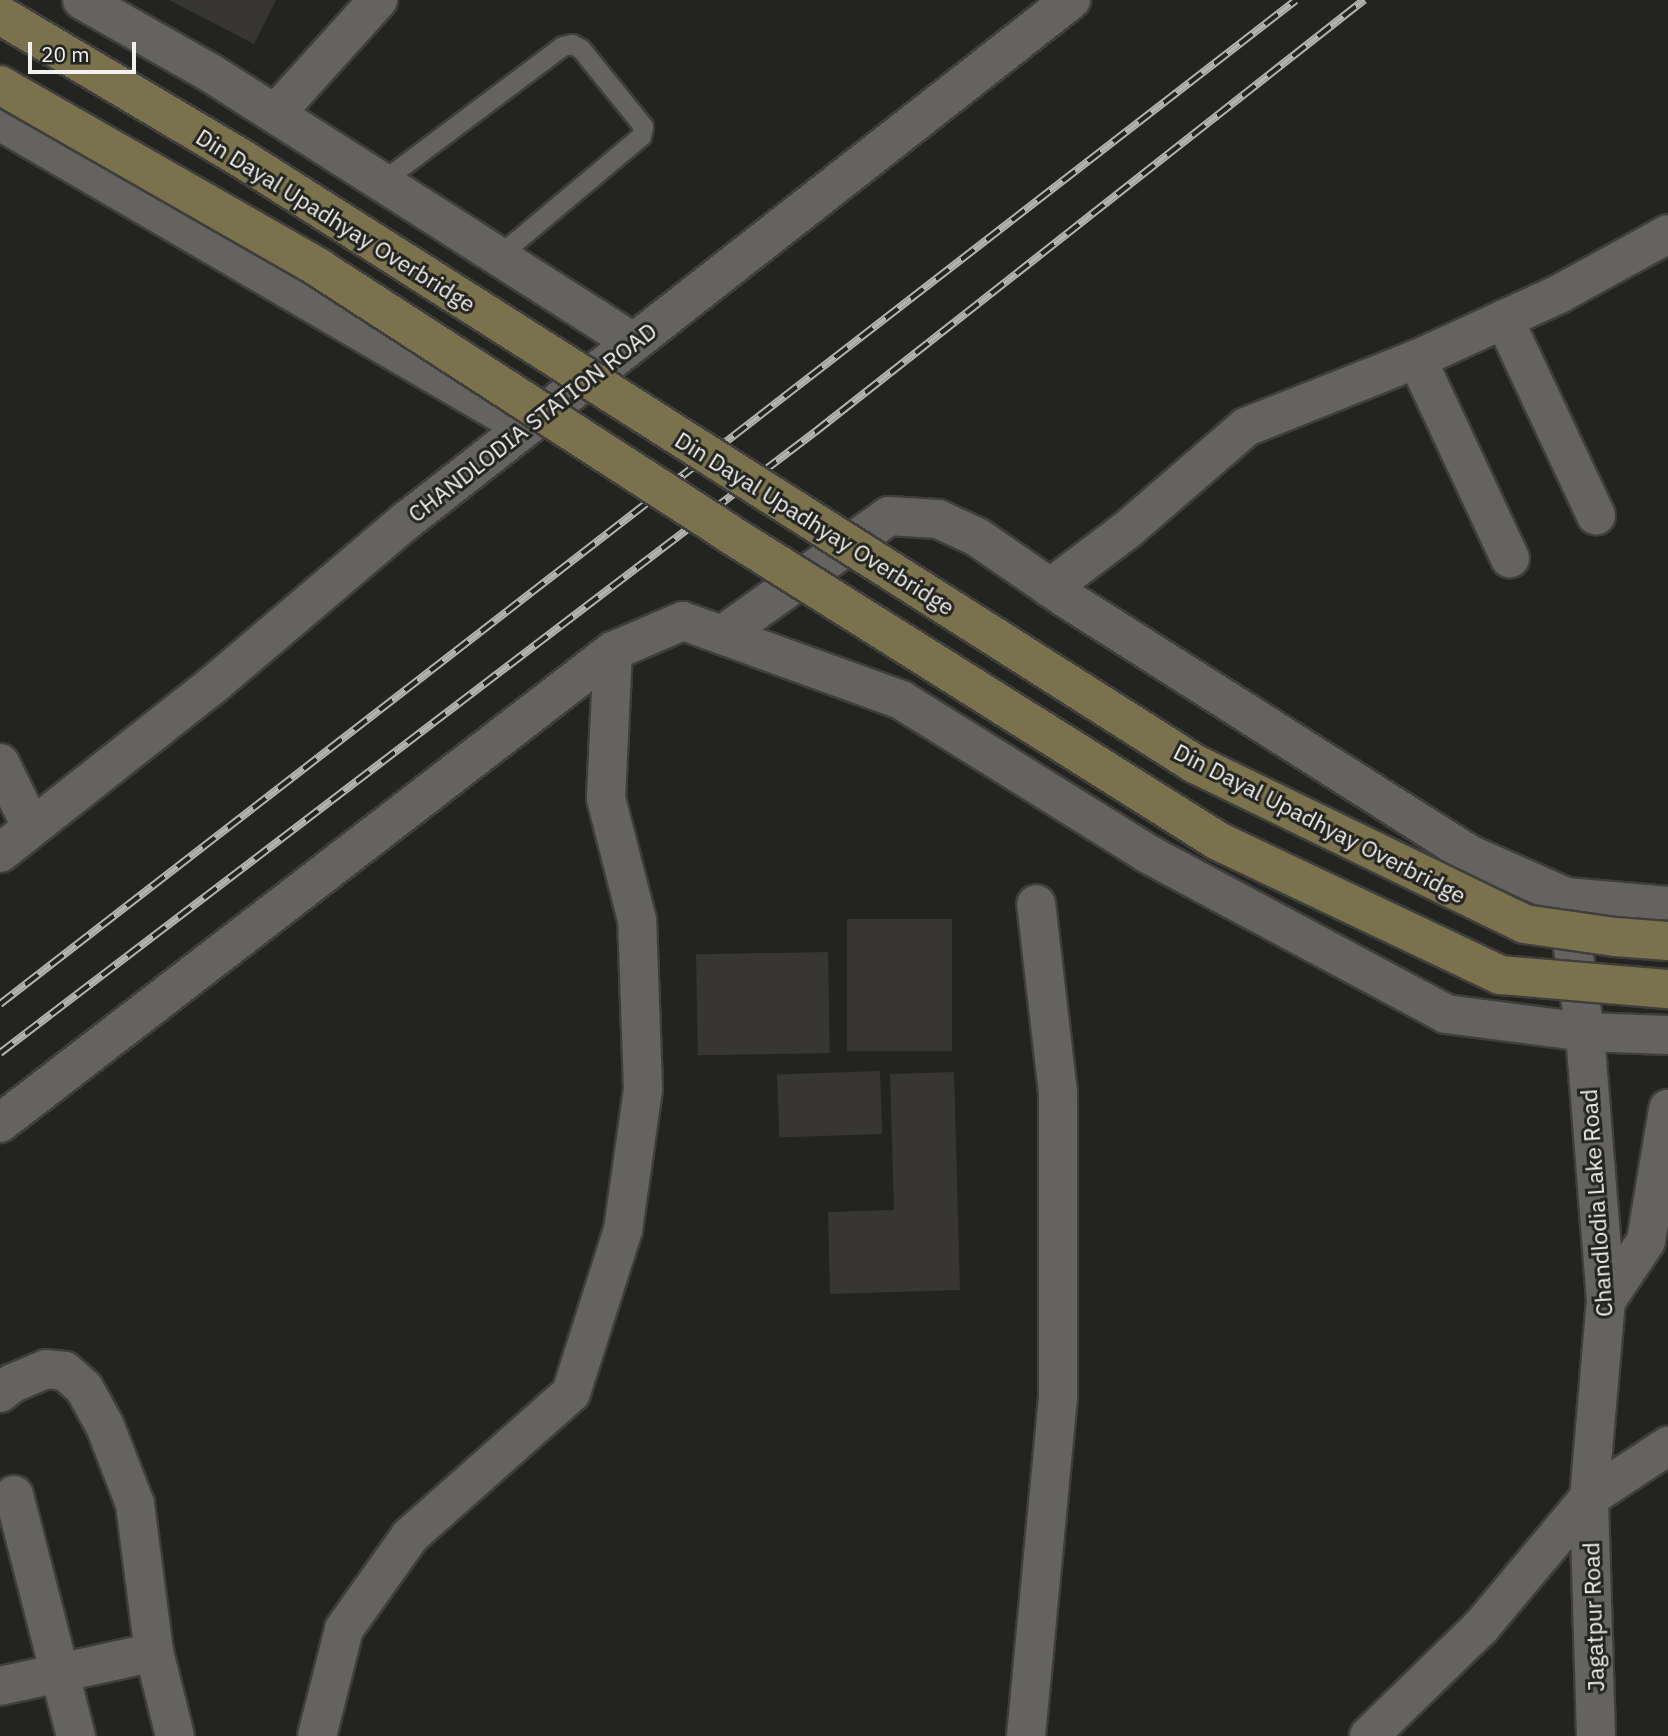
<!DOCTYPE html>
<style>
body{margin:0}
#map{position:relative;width:1668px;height:1736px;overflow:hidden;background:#232320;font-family:"IBM Plex Sans",sans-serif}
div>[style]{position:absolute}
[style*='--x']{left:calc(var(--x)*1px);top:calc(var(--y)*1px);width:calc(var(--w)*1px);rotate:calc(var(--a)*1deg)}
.building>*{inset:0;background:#373633;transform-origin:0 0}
.roads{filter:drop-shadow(2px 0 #3f3e3c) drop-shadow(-2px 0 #3f3e3c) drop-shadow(0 2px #3f3e3c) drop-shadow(0 -2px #3f3e3c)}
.service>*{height:19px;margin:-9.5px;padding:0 9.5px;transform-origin:9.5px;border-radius:9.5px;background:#64635f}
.minor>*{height:38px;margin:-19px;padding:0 19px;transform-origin:19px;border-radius:19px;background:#64635f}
.tertiary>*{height:38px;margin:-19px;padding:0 19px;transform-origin:19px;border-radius:19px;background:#64635f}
.rail>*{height:8px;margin-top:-4px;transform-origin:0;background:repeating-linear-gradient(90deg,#232320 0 16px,#b3b2b0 0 32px);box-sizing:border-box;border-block:2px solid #b3b2b0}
.bridges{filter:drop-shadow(2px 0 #3f3e3c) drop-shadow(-2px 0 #3f3e3c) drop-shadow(0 2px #3f3e3c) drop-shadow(0 -2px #3f3e3c)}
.secondary-bridge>*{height:38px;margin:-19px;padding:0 19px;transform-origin:19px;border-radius:19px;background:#7a724c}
span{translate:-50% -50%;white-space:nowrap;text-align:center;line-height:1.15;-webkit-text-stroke:6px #232320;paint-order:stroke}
.street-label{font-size:23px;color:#f2f1ef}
.scale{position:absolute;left:28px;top:42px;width:108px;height:32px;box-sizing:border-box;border:4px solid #f2f1ef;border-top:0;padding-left:9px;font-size:21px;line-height:24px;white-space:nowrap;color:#f2f1ef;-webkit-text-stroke:5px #232320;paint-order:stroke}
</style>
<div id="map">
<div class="building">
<div style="clip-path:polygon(169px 0,276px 0,254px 44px)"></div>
<div style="left:952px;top:919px;width:132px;height:105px;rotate:90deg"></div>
<div style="left:828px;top:952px;width:101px;height:132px;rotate:89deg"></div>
<div style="left:880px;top:1071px;width:63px;height:103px;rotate:88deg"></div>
<div style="clip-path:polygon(954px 1072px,960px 1290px,830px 1294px,828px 1212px,894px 1210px,890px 1074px)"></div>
</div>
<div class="roads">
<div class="service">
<div style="--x:381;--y:182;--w:226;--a:-36.9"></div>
<div style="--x:562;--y:46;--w:10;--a:-11"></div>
<div style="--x:572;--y:44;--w:10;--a:29"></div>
<div style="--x:581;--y:49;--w:99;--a:51.2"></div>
<div style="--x:643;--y:126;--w:10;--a:101"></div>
<div style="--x:641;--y:136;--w:187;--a:140"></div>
</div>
<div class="minor">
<div style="--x:82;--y:0;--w:146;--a:29.6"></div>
<div style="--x:209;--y:72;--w:503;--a:32.49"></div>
<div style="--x:275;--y:114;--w:154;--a:-47.9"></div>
<div style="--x:0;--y:121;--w:608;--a:30.24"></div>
<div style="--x:1504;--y:319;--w:217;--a:64.9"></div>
<div style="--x:1417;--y:359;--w:220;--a:65"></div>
<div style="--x:1050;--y:588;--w:96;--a:-37"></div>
<div style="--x:1127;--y:530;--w:157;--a:-40.9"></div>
<div style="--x:1246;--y:427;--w:184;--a:-21.7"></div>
<div style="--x:1417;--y:359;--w:156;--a:-24.6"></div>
<div style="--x:1559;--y:294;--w:124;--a:-28.8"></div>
<div style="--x:0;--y:763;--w:72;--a:63.8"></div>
<div style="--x:1606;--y:1301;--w:72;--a:-56.3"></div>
<div style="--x:1646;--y:1241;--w:134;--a:-80.5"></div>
<div style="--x:0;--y:1393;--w:16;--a:-38"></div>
<div style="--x:13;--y:1383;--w:36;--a:-23"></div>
<div style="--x:46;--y:1369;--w:19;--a:6"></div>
<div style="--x:65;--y:1371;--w:25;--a:42"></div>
<div style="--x:84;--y:1388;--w:43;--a:61.1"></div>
<div style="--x:105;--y:1426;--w:84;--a:69"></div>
<div style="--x:135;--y:1504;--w:149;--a:82.7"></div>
<div style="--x:14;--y:1495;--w:249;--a:75.6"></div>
<div style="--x:0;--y:1686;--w:158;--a:-12.4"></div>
<div style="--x:154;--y:1652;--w:87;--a:76"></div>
<div style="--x:317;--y:1736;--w:110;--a:-75.8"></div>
<div style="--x:344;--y:1629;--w:114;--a:-54.6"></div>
<div style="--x:410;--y:1536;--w:215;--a:-41.6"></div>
<div style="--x:571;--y:1393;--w:171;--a:-72.3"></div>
<div style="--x:623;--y:1230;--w:142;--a:-81.9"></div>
<div style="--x:643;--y:1089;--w:169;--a:-92"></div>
<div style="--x:637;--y:920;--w:126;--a:-104.3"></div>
<div style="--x:606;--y:798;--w:147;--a:-87.3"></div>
<div style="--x:1026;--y:1736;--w:341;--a:-84.6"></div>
<div style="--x:1058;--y:1397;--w:304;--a:-90"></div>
<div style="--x:1058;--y:1093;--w:190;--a:-96.6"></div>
<div style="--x:1369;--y:1736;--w:156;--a:-44.2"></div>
<div style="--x:1481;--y:1627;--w:168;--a:-50.1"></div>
<div style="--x:1589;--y:1498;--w:198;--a:-85.1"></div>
<div style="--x:1606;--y:1301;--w:270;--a:-94.5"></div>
<div style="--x:1585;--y:1032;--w:133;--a:-98.2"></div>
</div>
<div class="tertiary">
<div style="--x:722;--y:635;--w:205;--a:-35.5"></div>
<div style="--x:889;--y:516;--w:49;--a:3.5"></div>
<div style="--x:938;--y:519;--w:43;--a:24.8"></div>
<div style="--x:977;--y:537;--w:109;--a:34.6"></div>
<div style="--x:1067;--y:599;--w:476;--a:32.4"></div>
<div style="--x:1469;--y:854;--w:106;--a:23.9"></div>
<div style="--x:1566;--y:897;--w:102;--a:5"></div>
<div style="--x:0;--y:853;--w:271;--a:-38.3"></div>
<div style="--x:213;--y:685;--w:253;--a:-40.4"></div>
<div style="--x:406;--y:521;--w:845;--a:-38.08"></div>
<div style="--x:0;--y:1123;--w:774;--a:-37.6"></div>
<div style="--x:613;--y:651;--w:76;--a:-23.2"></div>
<div style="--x:683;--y:621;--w:232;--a:19.9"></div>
<div style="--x:901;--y:700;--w:291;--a:31.9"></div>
<div style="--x:1148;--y:854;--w:338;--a:28.2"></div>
<div style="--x:1446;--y:1014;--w:140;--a:7.4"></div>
<div style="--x:1585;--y:1032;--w:83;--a:2.1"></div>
<div style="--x:1596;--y:1736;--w:238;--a:-91.7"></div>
<div style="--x:1589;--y:1498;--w:95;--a:-33.4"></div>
</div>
</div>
<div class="rail">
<div style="--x:0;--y:1004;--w:1639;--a:-37.76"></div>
<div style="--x:0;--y:1053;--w:1025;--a:-37.31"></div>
<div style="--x:815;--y:432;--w:699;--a:-38.2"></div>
</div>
<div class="bridges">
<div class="secondary-bridge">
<div style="--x:0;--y:15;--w:284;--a:30.7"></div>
<div style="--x:244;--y:160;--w:1127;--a:32.42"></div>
<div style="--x:1195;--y:764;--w:366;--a:25.9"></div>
<div style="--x:1524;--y:924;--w:92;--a:8.1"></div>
<div style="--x:1615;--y:937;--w:53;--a:4.3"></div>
<div style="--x:0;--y:85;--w:368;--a:29.8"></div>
<div style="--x:319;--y:268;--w:484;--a:32.9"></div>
<div style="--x:725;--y:531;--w:582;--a:32.16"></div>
<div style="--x:1218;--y:841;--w:312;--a:25.4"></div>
<div style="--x:1500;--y:975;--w:169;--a:4.8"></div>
</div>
</div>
<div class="street-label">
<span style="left:336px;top:220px;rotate:32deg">Din Dayal Upadhyay Overbridge</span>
<span style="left:532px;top:422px;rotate:-38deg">CHANDLODIA STATION ROAD</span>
<span style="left:815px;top:523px;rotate:32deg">Din Dayal Upadhyay Overbridge</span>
<span style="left:1320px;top:823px;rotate:27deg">Din Dayal Upadhyay Overbridge</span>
<span style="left:1596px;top:1203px;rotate:-94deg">Chandlodia Lake Road</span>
<span style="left:1593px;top:1617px;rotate:-92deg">Jagatpur Road</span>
</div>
<div class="scale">20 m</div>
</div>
